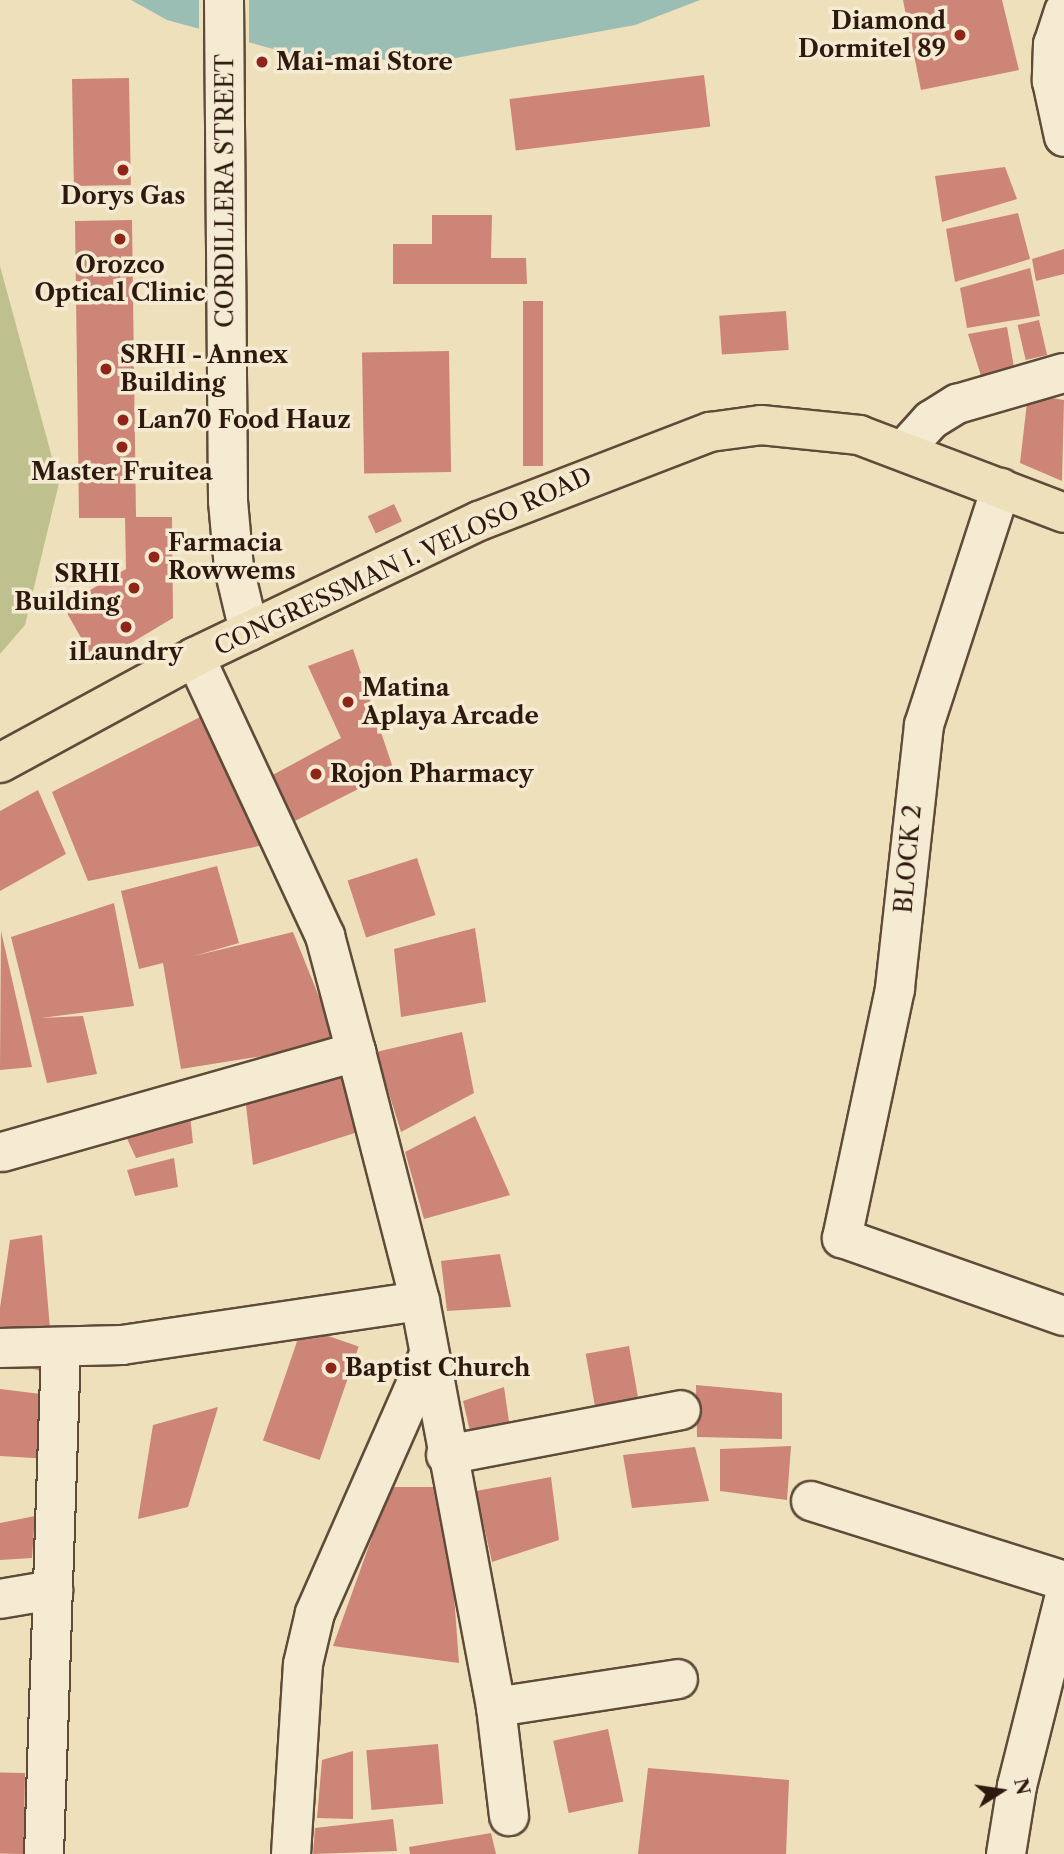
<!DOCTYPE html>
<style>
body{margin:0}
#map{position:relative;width:1064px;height:1854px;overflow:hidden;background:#efe0bc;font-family:"Libre Caslon Text",serif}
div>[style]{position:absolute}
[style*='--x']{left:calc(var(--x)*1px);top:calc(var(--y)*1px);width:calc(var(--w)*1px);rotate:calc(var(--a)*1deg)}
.green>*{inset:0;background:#bec18d}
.water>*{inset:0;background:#9abdb4}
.pier>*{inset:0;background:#efe0bc}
.building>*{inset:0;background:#cd8577;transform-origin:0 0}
.roads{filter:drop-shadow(2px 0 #5f4b3a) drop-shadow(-2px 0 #5f4b3a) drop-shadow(0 2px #5f4b3a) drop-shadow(0 -2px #5f4b3a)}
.minor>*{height:38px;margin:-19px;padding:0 19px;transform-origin:19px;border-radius:19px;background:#f5ebd3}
.major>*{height:38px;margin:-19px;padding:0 19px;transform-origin:19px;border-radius:19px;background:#efe0bc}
.dots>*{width:19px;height:19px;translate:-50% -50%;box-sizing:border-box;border:4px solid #f5ebd3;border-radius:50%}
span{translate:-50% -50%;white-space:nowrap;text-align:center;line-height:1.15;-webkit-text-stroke:7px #f5ebd3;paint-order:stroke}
.poi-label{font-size:24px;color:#2f190e;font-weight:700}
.right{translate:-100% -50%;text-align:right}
.left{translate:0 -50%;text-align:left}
.street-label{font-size:24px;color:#2f190e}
.north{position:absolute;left:966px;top:1756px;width:70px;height:70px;-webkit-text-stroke:5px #f5ebd3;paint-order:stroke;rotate:78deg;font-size:19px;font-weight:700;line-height:28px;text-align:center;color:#2f190e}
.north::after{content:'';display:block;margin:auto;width:24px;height:32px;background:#2f190e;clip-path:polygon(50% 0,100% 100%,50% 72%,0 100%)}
</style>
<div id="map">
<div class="green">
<div style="clip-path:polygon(0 266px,59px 483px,25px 625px,0 654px)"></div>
</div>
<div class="water">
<div style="clip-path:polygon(131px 0,700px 0,635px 25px,439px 61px,306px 58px,167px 20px)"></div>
</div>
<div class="pier">
<div style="clip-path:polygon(199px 0,249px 0,249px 46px,199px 33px)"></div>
</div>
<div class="building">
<div style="clip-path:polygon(903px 0,1002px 0,1019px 70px,921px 90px)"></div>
<div style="left:704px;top:75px;width:52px;height:196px;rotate:83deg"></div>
<div style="left:129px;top:78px;width:107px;height:57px;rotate:89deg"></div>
<div style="clip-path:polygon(1005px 167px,1017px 199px,942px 222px,935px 176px)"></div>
<div style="clip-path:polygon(1018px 213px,1030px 259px,955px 282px,946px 229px)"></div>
<div style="clip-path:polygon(432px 215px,492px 215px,491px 258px,526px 258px,527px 284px,393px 284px,393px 244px,432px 244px)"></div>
<div style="clip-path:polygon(132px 220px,136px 517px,172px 517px,173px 618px,96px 664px,63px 606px,126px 569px,125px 518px,79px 518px,75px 221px)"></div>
<div style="clip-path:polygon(1064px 249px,1064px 274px,1036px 281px,1032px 259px)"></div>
<div style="clip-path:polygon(1030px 268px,1040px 316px,967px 328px,960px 288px)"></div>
<div style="left:523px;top:301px;width:20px;height:165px"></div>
<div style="left:786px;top:311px;width:39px;height:67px;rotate:86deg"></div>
<div style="left:1039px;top:320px;width:36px;height:22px;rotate:77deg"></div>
<div style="clip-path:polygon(1007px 327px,1015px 373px,982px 379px,968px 334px)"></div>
<div style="left:449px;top:351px;width:121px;height:87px;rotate:89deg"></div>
<div style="clip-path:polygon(1028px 394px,1064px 400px,1062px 481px,1020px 463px)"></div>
<div style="left:394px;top:504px;width:19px;height:29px;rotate:65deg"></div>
<div style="clip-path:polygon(353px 649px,394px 771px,291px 823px,267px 778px,341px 738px,308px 666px)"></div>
<div style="clip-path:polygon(210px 712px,264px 845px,88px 881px,52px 792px)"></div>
<div style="clip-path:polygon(38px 790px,66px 854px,0 891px,0 811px)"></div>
<div style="left:417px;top:858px;width:60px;height:73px;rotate:72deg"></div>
<div style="clip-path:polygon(217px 866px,239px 943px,194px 956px,293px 932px,338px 1044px,181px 1069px,163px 963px,139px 969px,121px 891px)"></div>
<div style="clip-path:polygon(114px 903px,134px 1006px,41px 1018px,83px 1016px,97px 1074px,47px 1083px,11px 937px)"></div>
<div style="clip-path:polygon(475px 928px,486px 1002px,401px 1017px,394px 949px)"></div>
<div style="clip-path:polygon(1px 931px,32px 1067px,0 1070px)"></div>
<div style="clip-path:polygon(462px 1032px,474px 1093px,401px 1132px,376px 1052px)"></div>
<div style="clip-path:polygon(348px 1070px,358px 1132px,253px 1165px,245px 1097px)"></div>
<div style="clip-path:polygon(190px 1115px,193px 1143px,136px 1158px,124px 1132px)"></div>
<div style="clip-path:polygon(475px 1116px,510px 1195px,424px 1219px,405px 1152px)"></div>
<div style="clip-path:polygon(174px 1158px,178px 1187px,135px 1196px,127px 1170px)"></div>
<div style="clip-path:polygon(42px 1235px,54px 1375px,0 1359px,0 1308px,10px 1240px)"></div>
<div style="clip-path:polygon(500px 1254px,511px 1307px,447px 1311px,441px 1261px)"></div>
<div style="left:302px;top:1327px;width:60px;height:120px;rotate:19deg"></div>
<div style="left:629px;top:1346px;width:84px;height:44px;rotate:80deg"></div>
<div style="clip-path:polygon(696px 1385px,782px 1393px,782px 1439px,697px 1437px)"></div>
<div style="clip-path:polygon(504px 1387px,514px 1456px,476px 1457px,463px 1401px)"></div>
<div style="clip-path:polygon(0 1389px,49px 1395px,50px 1459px,0 1456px)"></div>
<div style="clip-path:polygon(218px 1407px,188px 1507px,138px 1519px,153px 1425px)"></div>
<div style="clip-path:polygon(791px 1446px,787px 1500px,720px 1491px,720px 1449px)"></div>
<div style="clip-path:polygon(695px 1447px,709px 1501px,632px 1508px,623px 1455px)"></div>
<div style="clip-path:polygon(551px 1477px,559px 1540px,492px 1562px,476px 1491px)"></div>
<div style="clip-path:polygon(390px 1487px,446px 1487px,459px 1663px,333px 1646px)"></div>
<div style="clip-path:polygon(35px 1516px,32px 1558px,0 1560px,0 1523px)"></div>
<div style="left:608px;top:1729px;width:74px;height:56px;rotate:78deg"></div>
<div style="left:438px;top:1744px;width:60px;height:72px;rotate:85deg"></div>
<div style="clip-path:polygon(353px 1751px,353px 1819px,317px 1818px,322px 1760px)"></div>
<div style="clip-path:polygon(648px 1768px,789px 1780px,786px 1854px,638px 1854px)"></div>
<div style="left:25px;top:1773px;width:81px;height:25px;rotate:91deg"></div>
<div style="clip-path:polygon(393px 1819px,397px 1851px,313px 1854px,315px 1828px)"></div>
<div style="clip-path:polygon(491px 1833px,496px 1854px,410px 1854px,409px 1847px)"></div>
</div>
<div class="roads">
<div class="minor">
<div style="--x:224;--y:0;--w:501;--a:89.54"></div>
<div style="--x:228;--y:501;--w:67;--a:84.9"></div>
<div style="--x:234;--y:568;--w:65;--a:76.6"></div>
<div style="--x:1064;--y:11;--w:35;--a:108"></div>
<div style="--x:1053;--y:44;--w:37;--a:92"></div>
<div style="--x:1052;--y:81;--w:57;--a:77.9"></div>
<div style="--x:903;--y:451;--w:42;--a:-47.9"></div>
<div style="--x:931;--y:420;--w:31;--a:-32"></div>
<div style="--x:957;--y:404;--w:111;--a:-16.2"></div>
<div style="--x:1001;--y:488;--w:249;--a:108"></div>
<div style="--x:924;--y:725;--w:266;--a:96.3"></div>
<div style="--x:895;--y:989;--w:255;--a:102"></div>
<div style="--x:842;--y:1238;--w:235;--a:19.4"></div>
<div style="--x:195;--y:657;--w:308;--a:65"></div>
<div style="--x:325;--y:936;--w:120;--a:75"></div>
<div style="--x:356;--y:1052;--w:257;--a:75.6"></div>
<div style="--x:420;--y:1301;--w:413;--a:79.4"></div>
<div style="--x:496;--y:1707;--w:110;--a:83.2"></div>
<div style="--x:2;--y:1152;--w:368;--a:-15.8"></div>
<div style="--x:0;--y:1348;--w:122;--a:-1.4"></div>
<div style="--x:122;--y:1345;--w:301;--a:-8.4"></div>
<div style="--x:446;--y:1455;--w:239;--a:-10.8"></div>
<div style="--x:811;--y:1501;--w:265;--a:17.5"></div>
<div style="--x:0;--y:1599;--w:54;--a:-9.6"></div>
<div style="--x:496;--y:1707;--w:184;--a:-8.7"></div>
<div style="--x:44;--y:1854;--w:506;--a:-88.08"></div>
<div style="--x:291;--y:1854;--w:190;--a:-86.4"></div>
<div style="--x:303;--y:1664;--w:52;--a:-76.8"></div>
<div style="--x:315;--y:1613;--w:278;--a:-66.2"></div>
<div style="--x:1006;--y:1854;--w:69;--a:-80.8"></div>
<div style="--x:1017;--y:1786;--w:193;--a:-75.9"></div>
</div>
<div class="major">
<div style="--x:0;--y:763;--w:222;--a:-28.5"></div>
<div style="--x:195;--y:657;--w:315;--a:-25.6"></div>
<div style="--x:479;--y:521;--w:248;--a:-21.1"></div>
<div style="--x:710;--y:432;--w:51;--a:-7.8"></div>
<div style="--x:761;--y:425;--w:99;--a:5.8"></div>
<div style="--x:859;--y:435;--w:219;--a:20.8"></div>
</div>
</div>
<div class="dots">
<div style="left:960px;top:35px;background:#8f2418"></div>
<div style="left:262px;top:62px;background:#8f2418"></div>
<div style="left:123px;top:170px;background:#8f2418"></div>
<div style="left:120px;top:239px;background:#8f2418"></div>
<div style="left:106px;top:369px;background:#8f2418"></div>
<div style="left:123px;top:420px;background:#8f2418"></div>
<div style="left:122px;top:447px;background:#8f2418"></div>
<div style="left:154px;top:557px;background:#8f2418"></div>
<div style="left:134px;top:588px;background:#8f2418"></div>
<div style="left:126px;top:627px;background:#8f2418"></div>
<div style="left:348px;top:702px;background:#8f2418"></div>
<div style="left:316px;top:774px;background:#8f2418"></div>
<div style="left:331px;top:1368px;background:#8f2418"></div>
</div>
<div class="poi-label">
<span class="right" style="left:946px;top:35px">Diamond<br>Dormitel 89</span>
<span class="left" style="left:276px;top:62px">Mai-mai Store</span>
<span style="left:123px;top:196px">Dorys Gas</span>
<span style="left:120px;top:279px">Orozco<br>Optical Clinic</span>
<span class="left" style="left:120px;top:369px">SRHI - Annex<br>Building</span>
<span class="left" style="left:137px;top:420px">Lan70 Food Hauz</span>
<span style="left:122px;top:472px">Master Fruitea</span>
<span class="left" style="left:168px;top:557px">Farmacia<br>Rowwems</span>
<span class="right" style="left:120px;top:588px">SRHI<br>Building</span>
<span style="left:126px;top:652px">iLaundry</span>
<span class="left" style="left:362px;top:702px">Matina<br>Aplaya Arcade</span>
<span class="left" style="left:330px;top:774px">Rojon Pharmacy</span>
<span class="left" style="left:345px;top:1368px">Baptist Church</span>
</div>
<div class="street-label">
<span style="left:225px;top:191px;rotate:-90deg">CORDILLERA STREET</span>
<span style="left:403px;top:561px;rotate:-25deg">CONGRESSMAN I. VELOSO ROAD</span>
<span style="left:908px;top:859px;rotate:-85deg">BLOCK 2</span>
</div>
<div class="north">N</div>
</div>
